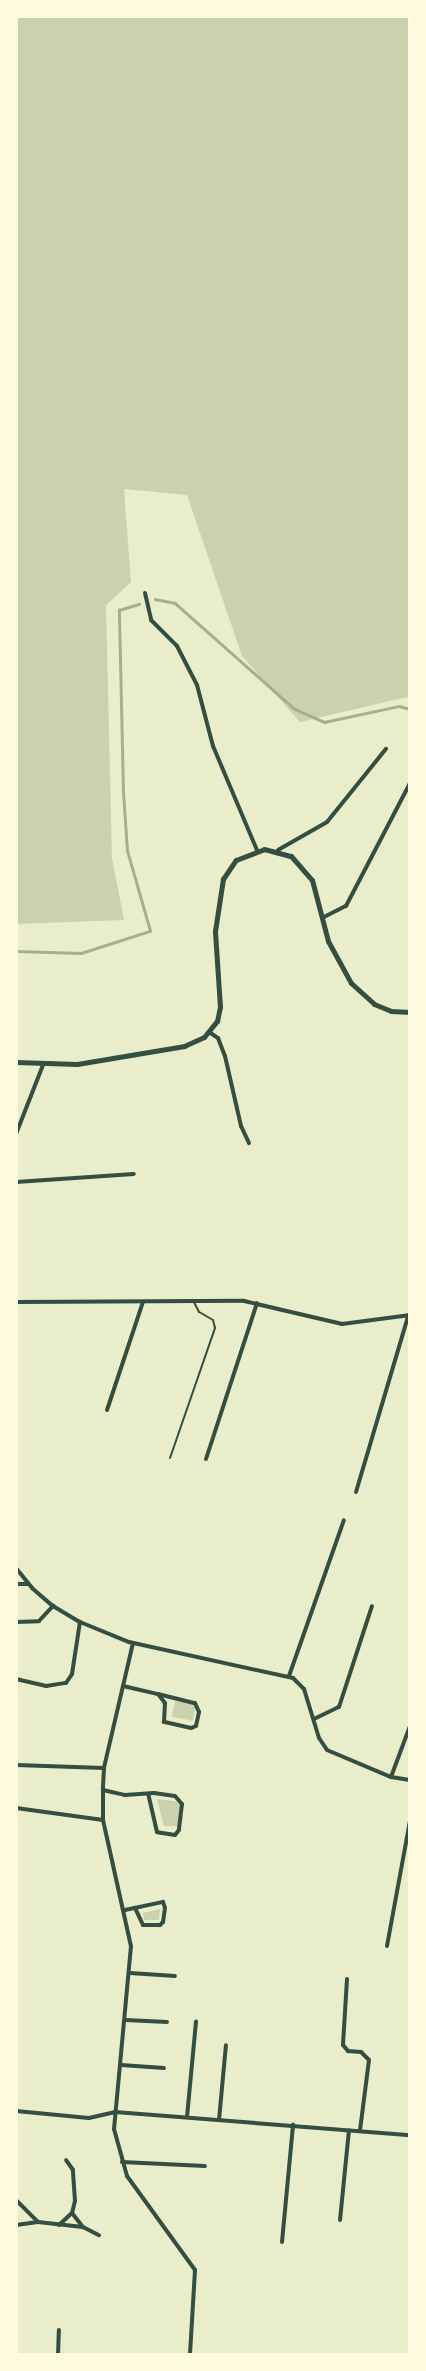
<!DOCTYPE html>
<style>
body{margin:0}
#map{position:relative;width:426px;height:2371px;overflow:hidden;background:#e9edc9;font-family:"Asap Condensed",sans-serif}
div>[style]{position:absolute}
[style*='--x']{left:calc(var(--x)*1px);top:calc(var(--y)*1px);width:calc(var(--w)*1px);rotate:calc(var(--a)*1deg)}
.green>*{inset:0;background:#cad2ad;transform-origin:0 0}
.stream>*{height:2.5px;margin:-1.25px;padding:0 1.25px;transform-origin:1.25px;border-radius:1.25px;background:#a3b18a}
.service>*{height:2px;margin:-1px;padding:0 1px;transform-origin:1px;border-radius:1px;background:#344e41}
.minor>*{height:4px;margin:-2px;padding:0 2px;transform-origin:2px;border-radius:2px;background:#344e41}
.tertiary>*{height:5px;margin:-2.5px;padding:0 2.5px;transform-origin:2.5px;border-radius:2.5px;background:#344e41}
span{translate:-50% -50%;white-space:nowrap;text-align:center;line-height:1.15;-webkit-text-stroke:4.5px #fefae0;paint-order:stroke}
.frame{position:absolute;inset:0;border:18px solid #fefae0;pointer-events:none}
</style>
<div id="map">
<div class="green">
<div style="clip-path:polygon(16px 16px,410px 16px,410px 700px,407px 697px,300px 722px,242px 656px,187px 495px,124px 489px,131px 582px,106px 605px,112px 858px,124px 920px,16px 924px)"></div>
<div style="left:175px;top:1701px;width:21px;height:16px;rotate:11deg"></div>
<div style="clip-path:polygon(157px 1799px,181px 1802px,177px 1826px,164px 1826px)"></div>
<div style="clip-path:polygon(160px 1909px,159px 1920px,144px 1920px,143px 1913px)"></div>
</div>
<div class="stream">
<div style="--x:155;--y:599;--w:20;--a:11"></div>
<div style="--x:175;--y:603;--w:160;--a:41.5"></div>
<div style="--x:295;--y:709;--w:32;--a:24"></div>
<div style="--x:324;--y:722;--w:77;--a:-12"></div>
<div style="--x:399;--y:706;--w:11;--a:15"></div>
<div style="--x:16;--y:951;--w:65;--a:1.8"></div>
<div style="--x:81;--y:953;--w:72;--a:-17.7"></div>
<div style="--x:150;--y:931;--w:83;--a:-106"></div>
<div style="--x:127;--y:851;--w:59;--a:-93.9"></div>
<div style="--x:123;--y:792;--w:182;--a:-91.3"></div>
<div style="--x:119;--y:610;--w:21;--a:-17"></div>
</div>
<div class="service">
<div style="--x:170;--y:1458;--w:138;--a:-70.9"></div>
<div style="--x:215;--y:1328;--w:8;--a:-104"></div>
<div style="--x:213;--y:1320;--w:16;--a:-150"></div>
<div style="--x:199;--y:1312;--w:11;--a:-117"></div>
</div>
<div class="minor">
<div style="--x:145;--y:593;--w:28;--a:77"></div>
<div style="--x:151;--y:620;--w:37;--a:45"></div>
<div style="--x:177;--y:646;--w:44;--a:62.9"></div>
<div style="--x:197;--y:685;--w:63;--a:75.3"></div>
<div style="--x:213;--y:746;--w:113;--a:67.1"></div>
<div style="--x:278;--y:850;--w:56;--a:-29.7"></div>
<div style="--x:327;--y:822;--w:94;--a:-51.1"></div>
<div style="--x:322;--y:918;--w:27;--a:-27"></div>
<div style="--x:346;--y:906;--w:139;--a:-62.5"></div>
<div style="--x:209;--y:1032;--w:11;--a:34"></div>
<div style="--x:218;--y:1038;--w:19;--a:69"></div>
<div style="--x:225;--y:1056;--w:72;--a:77.1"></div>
<div style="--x:241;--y:1126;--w:19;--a:65"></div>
<div style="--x:16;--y:1134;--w:74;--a:-68.6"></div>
<div style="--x:16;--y:1182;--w:118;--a:-3.9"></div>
<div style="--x:16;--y:1302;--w:228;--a:-0.3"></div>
<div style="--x:244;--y:1301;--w:101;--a:13.2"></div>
<div style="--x:342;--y:1324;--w:69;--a:-7.5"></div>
<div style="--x:107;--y:1410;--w:114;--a:-71.6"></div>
<div style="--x:206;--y:1459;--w:164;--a:-71.9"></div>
<div style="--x:356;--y:1492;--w:184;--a:-73.5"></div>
<div style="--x:16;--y:1568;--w:26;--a:51"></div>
<div style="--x:32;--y:1588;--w:28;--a:41"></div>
<div style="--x:53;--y:1606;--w:31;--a:31"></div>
<div style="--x:80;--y:1622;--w:53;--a:22.2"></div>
<div style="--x:129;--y:1642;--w:168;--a:12.4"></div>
<div style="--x:293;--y:1678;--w:16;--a:45"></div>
<div style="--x:304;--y:1689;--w:51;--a:73"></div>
<div style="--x:319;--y:1738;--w:14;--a:56"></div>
<div style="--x:327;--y:1750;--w:69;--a:22.9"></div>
<div style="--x:391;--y:1777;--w:19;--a:9"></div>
<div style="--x:16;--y:1584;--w:12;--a:0"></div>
<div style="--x:16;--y:1622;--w:23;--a:-2"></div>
<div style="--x:39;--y:1621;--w:21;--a:-47"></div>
<div style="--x:133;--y:1643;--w:128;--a:103.1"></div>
<div style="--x:104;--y:1768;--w:22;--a:93"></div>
<div style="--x:103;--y:1790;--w:30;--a:90"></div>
<div style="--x:103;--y:1820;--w:129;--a:77.5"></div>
<div style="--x:131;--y:1946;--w:184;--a:95.3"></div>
<div style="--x:114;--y:2129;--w:49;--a:74.5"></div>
<div style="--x:127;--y:2176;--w:116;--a:54.1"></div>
<div style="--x:195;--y:2270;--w:85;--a:93.4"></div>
<div style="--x:289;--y:1676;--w:165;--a:-70.6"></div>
<div style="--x:16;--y:1679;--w:31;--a:13"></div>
<div style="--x:46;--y:1686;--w:20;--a:-9"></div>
<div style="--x:66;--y:1683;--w:11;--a:-56"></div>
<div style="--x:72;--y:1674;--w:53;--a:-81.3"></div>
<div style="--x:123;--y:1686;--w:36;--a:13"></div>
<div style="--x:158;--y:1694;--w:38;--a:14"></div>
<div style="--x:195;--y:1703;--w:10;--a:66"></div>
<div style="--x:199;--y:1712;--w:14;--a:102"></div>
<div style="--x:196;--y:1726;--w:5;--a:158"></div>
<div style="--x:191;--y:1728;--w:28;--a:-167"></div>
<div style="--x:164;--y:1722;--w:19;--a:-87"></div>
<div style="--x:165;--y:1703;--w:11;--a:-128"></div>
<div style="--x:314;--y:1719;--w:28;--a:-26"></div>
<div style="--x:339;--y:1707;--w:106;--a:-71.9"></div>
<div style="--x:16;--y:1765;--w:88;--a:2"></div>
<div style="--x:391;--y:1777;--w:54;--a:-69.6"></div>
<div style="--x:103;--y:1790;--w:23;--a:13"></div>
<div style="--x:125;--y:1795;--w:29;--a:-4"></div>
<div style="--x:154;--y:1793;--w:21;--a:8"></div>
<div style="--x:175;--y:1796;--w:11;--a:49"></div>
<div style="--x:182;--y:1804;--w:26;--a:97"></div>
<div style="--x:179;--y:1830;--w:6;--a:129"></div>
<div style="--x:175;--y:1835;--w:18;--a:-171"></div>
<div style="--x:157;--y:1832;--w:39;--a:-103"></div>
<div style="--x:16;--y:1808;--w:88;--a:7.9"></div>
<div style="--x:125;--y:1910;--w:39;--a:-12"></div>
<div style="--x:163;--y:1902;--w:6;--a:72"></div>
<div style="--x:165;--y:1908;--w:14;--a:98"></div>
<div style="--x:163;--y:1922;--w:4;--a:135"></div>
<div style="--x:160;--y:1925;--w:17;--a:180"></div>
<div style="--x:143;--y:1925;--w:19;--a:-115"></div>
<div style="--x:387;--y:1946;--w:127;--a:-79.6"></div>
<div style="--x:130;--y:1973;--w:45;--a:3.8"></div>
<div style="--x:347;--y:1979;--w:66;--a:93.5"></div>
<div style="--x:343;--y:2045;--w:8;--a:50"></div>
<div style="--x:348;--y:2051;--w:13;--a:4"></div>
<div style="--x:361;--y:2052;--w:11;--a:45"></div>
<div style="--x:369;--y:2060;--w:71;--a:97.3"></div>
<div style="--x:126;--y:2020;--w:41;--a:2.8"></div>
<div style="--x:121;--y:2065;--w:43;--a:4"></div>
<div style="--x:16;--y:2111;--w:73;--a:5.5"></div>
<div style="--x:89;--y:2118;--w:27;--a:-13"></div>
<div style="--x:115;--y:2112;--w:296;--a:4.5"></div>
<div style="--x:187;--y:2117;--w:96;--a:-84.6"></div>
<div style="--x:219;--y:2120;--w:75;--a:-84.7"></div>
<div style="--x:122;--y:2162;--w:83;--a:2.8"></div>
<div style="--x:16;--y:2200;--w:31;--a:45"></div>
<div style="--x:72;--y:2213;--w:18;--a:52"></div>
<div style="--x:340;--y:2220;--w:90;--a:-84.3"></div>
<div style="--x:16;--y:2225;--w:22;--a:-8"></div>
<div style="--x:38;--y:2222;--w:45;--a:6.3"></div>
<div style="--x:83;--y:2227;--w:18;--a:27"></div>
<div style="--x:59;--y:2225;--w:18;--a:-43"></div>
<div style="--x:72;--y:2213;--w:12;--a:-76"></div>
<div style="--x:75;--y:2201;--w:31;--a:-94"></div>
<div style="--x:73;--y:2170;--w:12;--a:-125"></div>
<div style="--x:282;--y:2242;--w:118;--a:-84.6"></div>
<div style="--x:58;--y:2355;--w:25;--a:-88"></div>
</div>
<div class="tertiary">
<div style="--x:16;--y:1062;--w:61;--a:1.9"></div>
<div style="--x:77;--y:1064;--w:109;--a:-9.5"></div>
<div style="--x:184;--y:1046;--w:22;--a:-24"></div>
<div style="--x:204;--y:1037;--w:21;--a:-51"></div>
<div style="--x:217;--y:1021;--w:14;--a:-78"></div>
<div style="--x:220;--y:1007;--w:76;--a:-93.8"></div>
<div style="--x:215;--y:931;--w:53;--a:-81.3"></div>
<div style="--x:223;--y:879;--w:23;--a:-56"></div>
<div style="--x:236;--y:860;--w:30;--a:-21"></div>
<div style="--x:264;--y:849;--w:28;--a:15"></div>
<div style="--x:291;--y:856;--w:32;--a:49"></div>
<div style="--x:312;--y:880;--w:63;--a:75.3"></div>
<div style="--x:328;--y:941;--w:48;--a:61.3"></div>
<div style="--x:351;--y:983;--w:31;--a:42"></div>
<div style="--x:374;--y:1004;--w:18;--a:22"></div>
<div style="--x:391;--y:1011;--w:19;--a:3"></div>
</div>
<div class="frame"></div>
</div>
